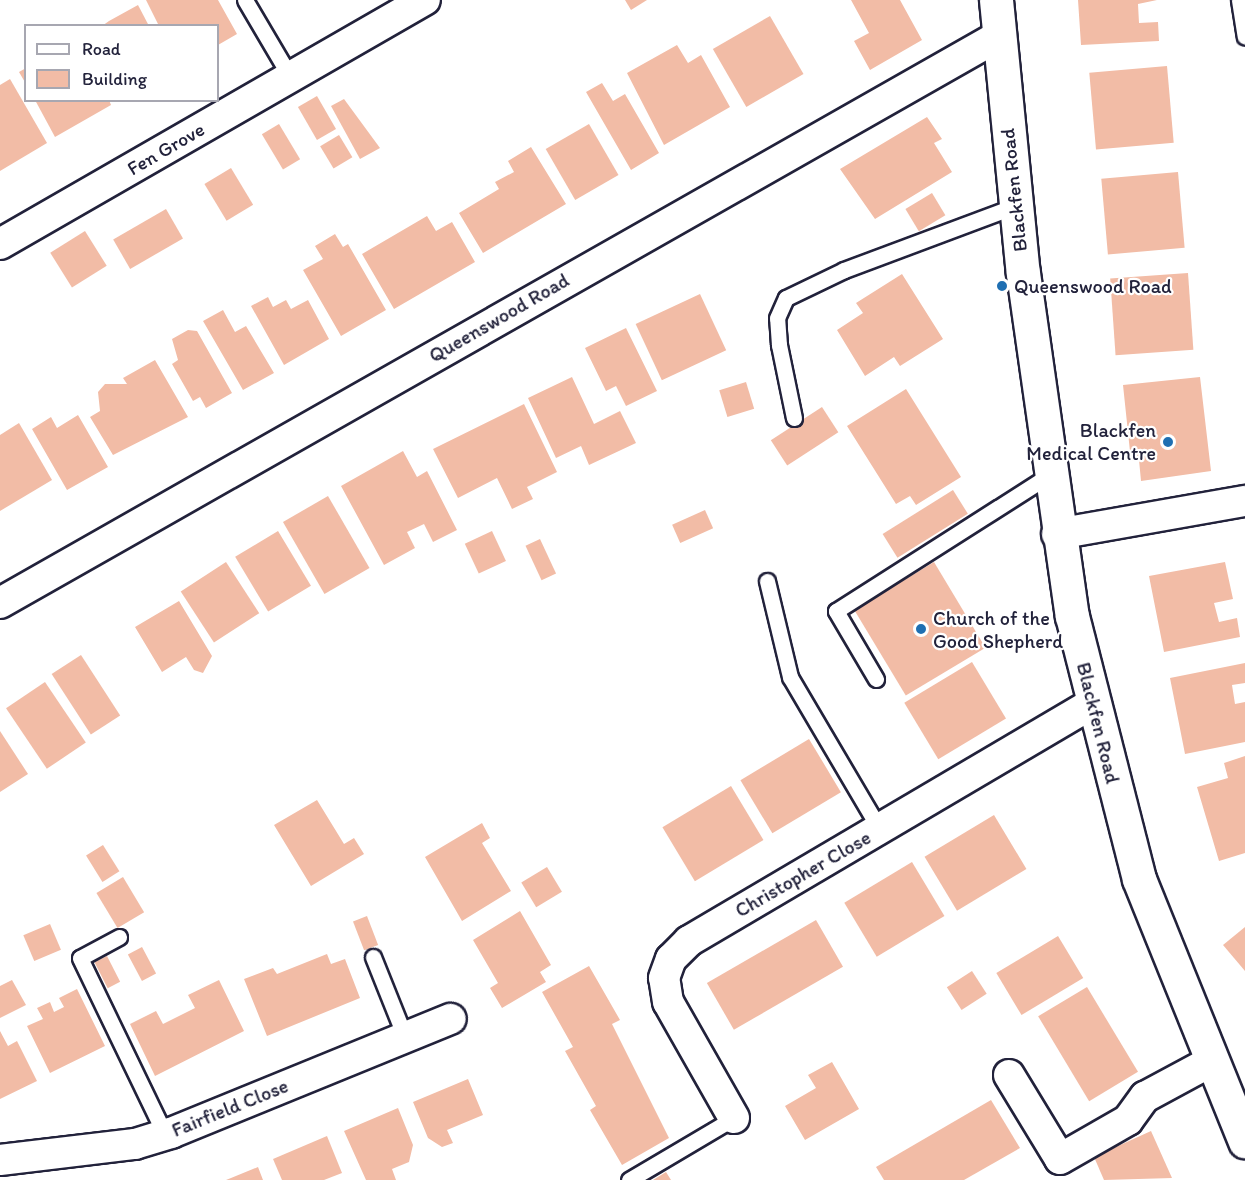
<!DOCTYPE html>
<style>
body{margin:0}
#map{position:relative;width:1245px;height:1180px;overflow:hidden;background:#fff;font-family:Itim,sans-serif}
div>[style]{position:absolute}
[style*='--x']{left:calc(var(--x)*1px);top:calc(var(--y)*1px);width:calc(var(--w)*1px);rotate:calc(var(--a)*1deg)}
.building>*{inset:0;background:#f2bca6;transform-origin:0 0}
.roads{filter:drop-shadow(2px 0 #22223b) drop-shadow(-2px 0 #22223b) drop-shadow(0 2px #22223b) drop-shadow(0 -2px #22223b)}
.service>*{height:15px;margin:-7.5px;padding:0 7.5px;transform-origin:7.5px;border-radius:7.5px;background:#fff}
.minor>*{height:30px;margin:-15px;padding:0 15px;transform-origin:15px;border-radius:15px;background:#fff}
.primary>*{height:33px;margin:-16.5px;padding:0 16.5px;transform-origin:16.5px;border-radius:16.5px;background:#fff}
.dots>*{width:16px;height:16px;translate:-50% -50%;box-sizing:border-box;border:3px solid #fff;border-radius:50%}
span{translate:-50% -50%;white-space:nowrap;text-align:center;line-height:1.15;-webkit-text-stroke:4.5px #fff;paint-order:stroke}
.street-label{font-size:20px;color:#22223b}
.poi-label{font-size:20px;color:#22223b}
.left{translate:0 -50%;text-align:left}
.right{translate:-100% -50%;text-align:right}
.legend{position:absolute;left:24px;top:24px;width:195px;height:78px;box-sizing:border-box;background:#fff;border:2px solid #a7a7b1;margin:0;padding:8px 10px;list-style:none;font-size:18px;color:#22223b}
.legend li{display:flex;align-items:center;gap:12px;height:30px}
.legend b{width:30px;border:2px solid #a7a7b1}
</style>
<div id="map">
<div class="building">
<div style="clip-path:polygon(146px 0,218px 0,237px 34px,218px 45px,218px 26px,159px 26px)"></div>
<div style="clip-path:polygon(625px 0,647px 0,631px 10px)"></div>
<div style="clip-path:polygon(851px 0,900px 0,922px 40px,870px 70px,854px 41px,869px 33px)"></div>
<div style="clip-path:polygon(1078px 0,1157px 0,1138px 4px,1139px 23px,1158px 22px,1159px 41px,1081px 45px)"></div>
<div style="clip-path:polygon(138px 5px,149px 26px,102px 26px,109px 21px)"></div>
<div style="left:770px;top:16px;width:67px;height:66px;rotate:60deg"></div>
<div style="clip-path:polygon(677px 45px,688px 63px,701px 55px,730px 107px,664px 145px,627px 73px)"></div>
<div style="left:1167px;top:66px;width:77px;height:78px;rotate:85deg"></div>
<div style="clip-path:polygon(26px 68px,26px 84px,19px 72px)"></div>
<div style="clip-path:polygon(10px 79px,47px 143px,0 171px,0 85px)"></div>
<div style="clip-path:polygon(602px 83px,613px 101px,625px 94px,659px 153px,631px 170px,586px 92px)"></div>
<div style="left:317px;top:96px;width:38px;height:22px;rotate:60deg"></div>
<div style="clip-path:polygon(344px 99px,380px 148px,360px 159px,331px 106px)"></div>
<div style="clip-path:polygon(35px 100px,109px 100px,111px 105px,55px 137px)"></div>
<div style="clip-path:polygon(927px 117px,942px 139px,934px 143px,952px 172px,875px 219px,840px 169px)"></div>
<div style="left:279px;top:124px;width:41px;height:20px;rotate:59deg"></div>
<div style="left:589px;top:124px;width:59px;height:50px;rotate:60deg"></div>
<div style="left:339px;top:135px;width:26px;height:22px;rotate:59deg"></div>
<div style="clip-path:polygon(531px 147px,566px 204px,483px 253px,459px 213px,499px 189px,495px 182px,514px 172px,508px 161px)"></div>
<div style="left:231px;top:168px;width:43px;height:31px;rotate:59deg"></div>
<div style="left:1178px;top:172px;width:76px;height:77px;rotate:85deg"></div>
<div style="left:932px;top:193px;width:26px;height:31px;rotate:59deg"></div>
<div style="left:166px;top:209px;width:34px;height:61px;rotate:60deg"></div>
<div style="clip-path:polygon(427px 216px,436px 231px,452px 222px,475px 262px,394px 309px,362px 254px)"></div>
<div style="left:85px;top:231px;width:41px;height:41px;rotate:58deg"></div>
<div style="clip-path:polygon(335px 234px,343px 247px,348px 244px,386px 310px,341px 336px,303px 270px,323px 259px,315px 246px)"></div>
<div style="left:1188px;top:273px;width:77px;height:78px;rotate:86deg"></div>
<div style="clip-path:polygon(902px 274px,943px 339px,900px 366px,894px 357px,865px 376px,837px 330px,863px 313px,856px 303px)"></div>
<div style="left:700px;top:294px;width:62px;height:71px;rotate:65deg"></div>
<div style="clip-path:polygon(268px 297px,273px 307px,286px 300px,291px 309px,308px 300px,329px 339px,284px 365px,251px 306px)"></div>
<div style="clip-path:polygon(223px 310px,235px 332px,246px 326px,274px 373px,243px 390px,203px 321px)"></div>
<div style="clip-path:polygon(626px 328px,657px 391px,626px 406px,616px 386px,606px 391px,585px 348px)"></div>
<div style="clip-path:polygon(188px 330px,197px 331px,232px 393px,206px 408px,200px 397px,193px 401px,172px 364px,178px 360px,172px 339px)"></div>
<div style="clip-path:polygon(155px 360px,188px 417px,113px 455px,90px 417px,100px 411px,98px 392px,105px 384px,127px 384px,123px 378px)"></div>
<div style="clip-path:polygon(572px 377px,594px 424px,620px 411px,636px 443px,589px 465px,581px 446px,556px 458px,528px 398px)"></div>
<div style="clip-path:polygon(1200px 377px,1211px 471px,1141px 481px,1139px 460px,1131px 461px,1123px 385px)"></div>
<div style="left:746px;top:382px;width:28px;height:28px;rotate:73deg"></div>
<div style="clip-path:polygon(906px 389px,961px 477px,916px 505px,910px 496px,896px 504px,847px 426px)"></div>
<div style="clip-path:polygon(524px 404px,557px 472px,527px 487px,533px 499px,512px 509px,497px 478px,458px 498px,433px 449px)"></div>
<div style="left:822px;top:407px;width:30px;height:61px;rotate:57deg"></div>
<div style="clip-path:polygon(78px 415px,108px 467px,67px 490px,32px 429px,51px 417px,57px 428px)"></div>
<div style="clip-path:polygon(19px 423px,52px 480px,0 511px,0 435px)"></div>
<div style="clip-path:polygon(403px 451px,417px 477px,427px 471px,457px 530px,433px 542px,424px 524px,407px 532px,415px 548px,384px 565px,341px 486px)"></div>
<div style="left:953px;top:490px;width:28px;height:83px;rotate:58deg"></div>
<div style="left:328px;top:496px;width:83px;height:52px;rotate:60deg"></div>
<div style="left:705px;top:510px;width:20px;height:36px;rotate:66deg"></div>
<div style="left:278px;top:531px;width:64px;height:50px;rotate:59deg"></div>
<div style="left:492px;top:531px;width:33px;height:30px;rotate:65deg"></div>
<div style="left:540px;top:539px;width:38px;height:16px;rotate:65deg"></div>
<div style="left:226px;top:562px;width:61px;height:54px;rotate:57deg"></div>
<div style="left:934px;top:562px;width:100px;height:93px;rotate:59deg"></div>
<div style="clip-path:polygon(1225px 562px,1233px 599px,1214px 603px,1219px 622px,1237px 618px,1240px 637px,1164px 652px,1149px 576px)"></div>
<div style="clip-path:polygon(179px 601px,212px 656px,203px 673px,194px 670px,186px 657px,162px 672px,135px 627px)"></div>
<div style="left:81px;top:655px;width:72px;height:35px;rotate:57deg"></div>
<div style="left:972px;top:662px;width:66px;height:79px;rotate:59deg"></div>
<div style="clip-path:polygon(1245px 663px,1245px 683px,1232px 685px,1235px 704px,1245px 702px,1245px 742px,1185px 754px,1170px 678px)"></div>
<div style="left:45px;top:682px;width:73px;height:47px;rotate:56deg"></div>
<div style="clip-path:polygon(0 731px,28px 774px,0 792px)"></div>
<div style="left:809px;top:739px;width:62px;height:80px;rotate:59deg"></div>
<div style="clip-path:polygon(1245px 756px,1245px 853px,1219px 861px,1197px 787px,1228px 778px,1224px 763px)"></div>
<div style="left:731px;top:786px;width:63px;height:80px;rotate:59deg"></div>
<div style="clip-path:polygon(317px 800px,344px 844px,354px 838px,364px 854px,311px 886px,274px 825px)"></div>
<div style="left:994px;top:815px;width:63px;height:81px;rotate:59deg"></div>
<div style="clip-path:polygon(482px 823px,490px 838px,482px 843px,511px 891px,462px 921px,425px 857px)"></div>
<div style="left:103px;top:845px;width:31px;height:20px;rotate:58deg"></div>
<div style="left:912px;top:862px;width:63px;height:79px;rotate:59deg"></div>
<div style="left:547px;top:867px;width:29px;height:30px;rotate:59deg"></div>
<div style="left:123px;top:877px;width:41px;height:31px;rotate:59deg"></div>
<div style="clip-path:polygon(520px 911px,551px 965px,540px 972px,546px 982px,502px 1008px,490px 988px,498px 983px,473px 940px)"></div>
<div style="left:367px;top:916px;width:31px;height:15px;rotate:69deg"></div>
<div style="left:816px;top:920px;width:54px;height:126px;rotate:60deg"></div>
<div style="left:50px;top:924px;width:28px;height:29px;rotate:67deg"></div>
<div style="clip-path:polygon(1245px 927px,1245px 971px,1223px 945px)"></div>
<div style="left:1058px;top:936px;width:49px;height:72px;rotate:59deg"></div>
<div style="left:142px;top:947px;width:30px;height:16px;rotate:62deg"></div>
<div style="clip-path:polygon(327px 954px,331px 964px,345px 959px,360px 998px,267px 1036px,244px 979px,273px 968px,277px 974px)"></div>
<div style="left:107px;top:956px;width:29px;height:14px;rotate:63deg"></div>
<div style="clip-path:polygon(589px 966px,620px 1020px,612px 1024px,669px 1138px,622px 1165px,590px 1110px,596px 1106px,565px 1051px,573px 1047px,542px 992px)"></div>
<div style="left:972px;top:971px;width:27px;height:30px;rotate:57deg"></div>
<div style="clip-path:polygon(12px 980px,26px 1005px,0 1018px,0 986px)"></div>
<div style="clip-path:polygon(219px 980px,244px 1031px,155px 1076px,130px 1024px,156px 1011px,163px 1024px,195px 1008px,188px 995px)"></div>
<div style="left:1087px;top:987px;width:99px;height:57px;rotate:59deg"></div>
<div style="clip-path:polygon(77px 989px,105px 1046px,50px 1073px,27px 1026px,43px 1019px,37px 1008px,50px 1002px,54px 1012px,64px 1007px,59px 998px)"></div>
<div style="clip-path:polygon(0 1031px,8px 1046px,17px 1041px,37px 1081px,0 1099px)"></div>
<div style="clip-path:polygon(832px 1062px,859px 1109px,805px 1140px,785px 1106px,816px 1088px,808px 1075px)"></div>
<div style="clip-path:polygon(468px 1079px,483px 1115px,447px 1130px,453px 1143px,442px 1147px,428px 1138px,413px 1102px)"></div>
<div style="clip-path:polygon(991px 1100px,1020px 1148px,964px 1180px,884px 1180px,876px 1167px)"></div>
<div style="clip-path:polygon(398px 1108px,413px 1145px,409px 1162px,392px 1169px,396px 1180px,366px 1180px,344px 1131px)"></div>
<div style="clip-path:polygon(1151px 1131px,1172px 1178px,1104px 1180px,1094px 1157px)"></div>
<div style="clip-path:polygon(327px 1136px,342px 1173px,324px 1180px,282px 1180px,273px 1159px)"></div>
<div style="clip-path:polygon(258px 1167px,263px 1180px,226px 1180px,231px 1178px)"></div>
<div style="clip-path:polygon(666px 1172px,671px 1180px,653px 1180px)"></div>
</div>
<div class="roads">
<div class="service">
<div style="--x:245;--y:0;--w:91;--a:59.5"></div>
<div style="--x:1239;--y:0;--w:37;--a:81"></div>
<div style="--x:794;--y:418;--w:75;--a:-101.6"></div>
<div style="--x:779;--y:345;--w:27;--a:-94"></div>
<div style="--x:777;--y:318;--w:22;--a:-66"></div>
<div style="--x:786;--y:298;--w:64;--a:-25.8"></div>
<div style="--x:844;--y:270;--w:183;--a:-20.5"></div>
<div style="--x:767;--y:581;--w:99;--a:76.5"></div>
<div style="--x:790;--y:677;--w:178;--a:59.5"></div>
<div style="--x:876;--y:679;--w:79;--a:-120.5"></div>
<div style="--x:836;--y:611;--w:251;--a:-32.5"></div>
<div style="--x:119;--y:937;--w:44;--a:151.7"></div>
<div style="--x:80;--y:958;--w:196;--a:64.3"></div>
<div style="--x:373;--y:957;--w:86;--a:68.2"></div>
<div style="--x:629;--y:1180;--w:122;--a:-30.6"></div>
</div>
<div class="minor">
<div style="--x:0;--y:244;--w:490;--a:-29.9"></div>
<div style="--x:1057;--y:534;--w:191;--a:-10"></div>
<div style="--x:0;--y:603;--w:1149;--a:-29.58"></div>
<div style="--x:1009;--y:1075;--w:98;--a:58.7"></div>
<div style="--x:1060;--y:1159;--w:78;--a:-29.8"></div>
<div style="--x:1128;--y:1120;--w:29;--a:-54"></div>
<div style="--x:1145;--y:1097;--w:74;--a:-28.3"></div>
<div style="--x:734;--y:1118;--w:133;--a:-119.6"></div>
<div style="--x:668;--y:1002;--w:24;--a:-99"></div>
<div style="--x:664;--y:978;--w:20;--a:-70"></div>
<div style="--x:671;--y:959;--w:25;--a:-45"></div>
<div style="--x:689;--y:941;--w:468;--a:-30.5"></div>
<div style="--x:0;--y:1160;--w:136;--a:-6.8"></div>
<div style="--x:135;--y:1144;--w:38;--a:-17"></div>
<div style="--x:171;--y:1133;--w:302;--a:-22.2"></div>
</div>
<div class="primary">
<div style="--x:996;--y:0;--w:274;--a:84.4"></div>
<div style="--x:1023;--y:273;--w:346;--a:81.9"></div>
<div style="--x:1072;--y:616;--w:271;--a:75.7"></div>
<div style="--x:1139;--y:879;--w:283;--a:68"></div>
</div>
</div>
<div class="dots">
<div style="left:1002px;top:286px;background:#1f6fb2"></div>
<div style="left:1168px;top:442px;background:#1f6fb2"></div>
<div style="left:921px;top:629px;background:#1f6fb2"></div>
</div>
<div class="street-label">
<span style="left:166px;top:149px;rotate:-30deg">Fen Grove</span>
<span style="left:1014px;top:190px;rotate:-96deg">Blackfen Road</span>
<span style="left:499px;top:318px;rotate:-30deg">Queenswood Road</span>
<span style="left:1098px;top:723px;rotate:76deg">Blackfen Road</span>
<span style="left:803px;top:874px;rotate:-30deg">Christopher Close</span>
<span style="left:230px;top:1108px;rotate:-22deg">Fairfield Close</span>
</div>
<div class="poi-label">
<span class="left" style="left:1014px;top:286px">Queenswood Road</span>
<span class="right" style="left:1156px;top:442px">Blackfen<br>Medical Centre</span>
<span class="left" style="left:933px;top:630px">Church of the<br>Good Shepherd</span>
</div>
<ul class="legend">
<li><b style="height:8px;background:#fff"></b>Road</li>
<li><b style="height:16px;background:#f2bca6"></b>Building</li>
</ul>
</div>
